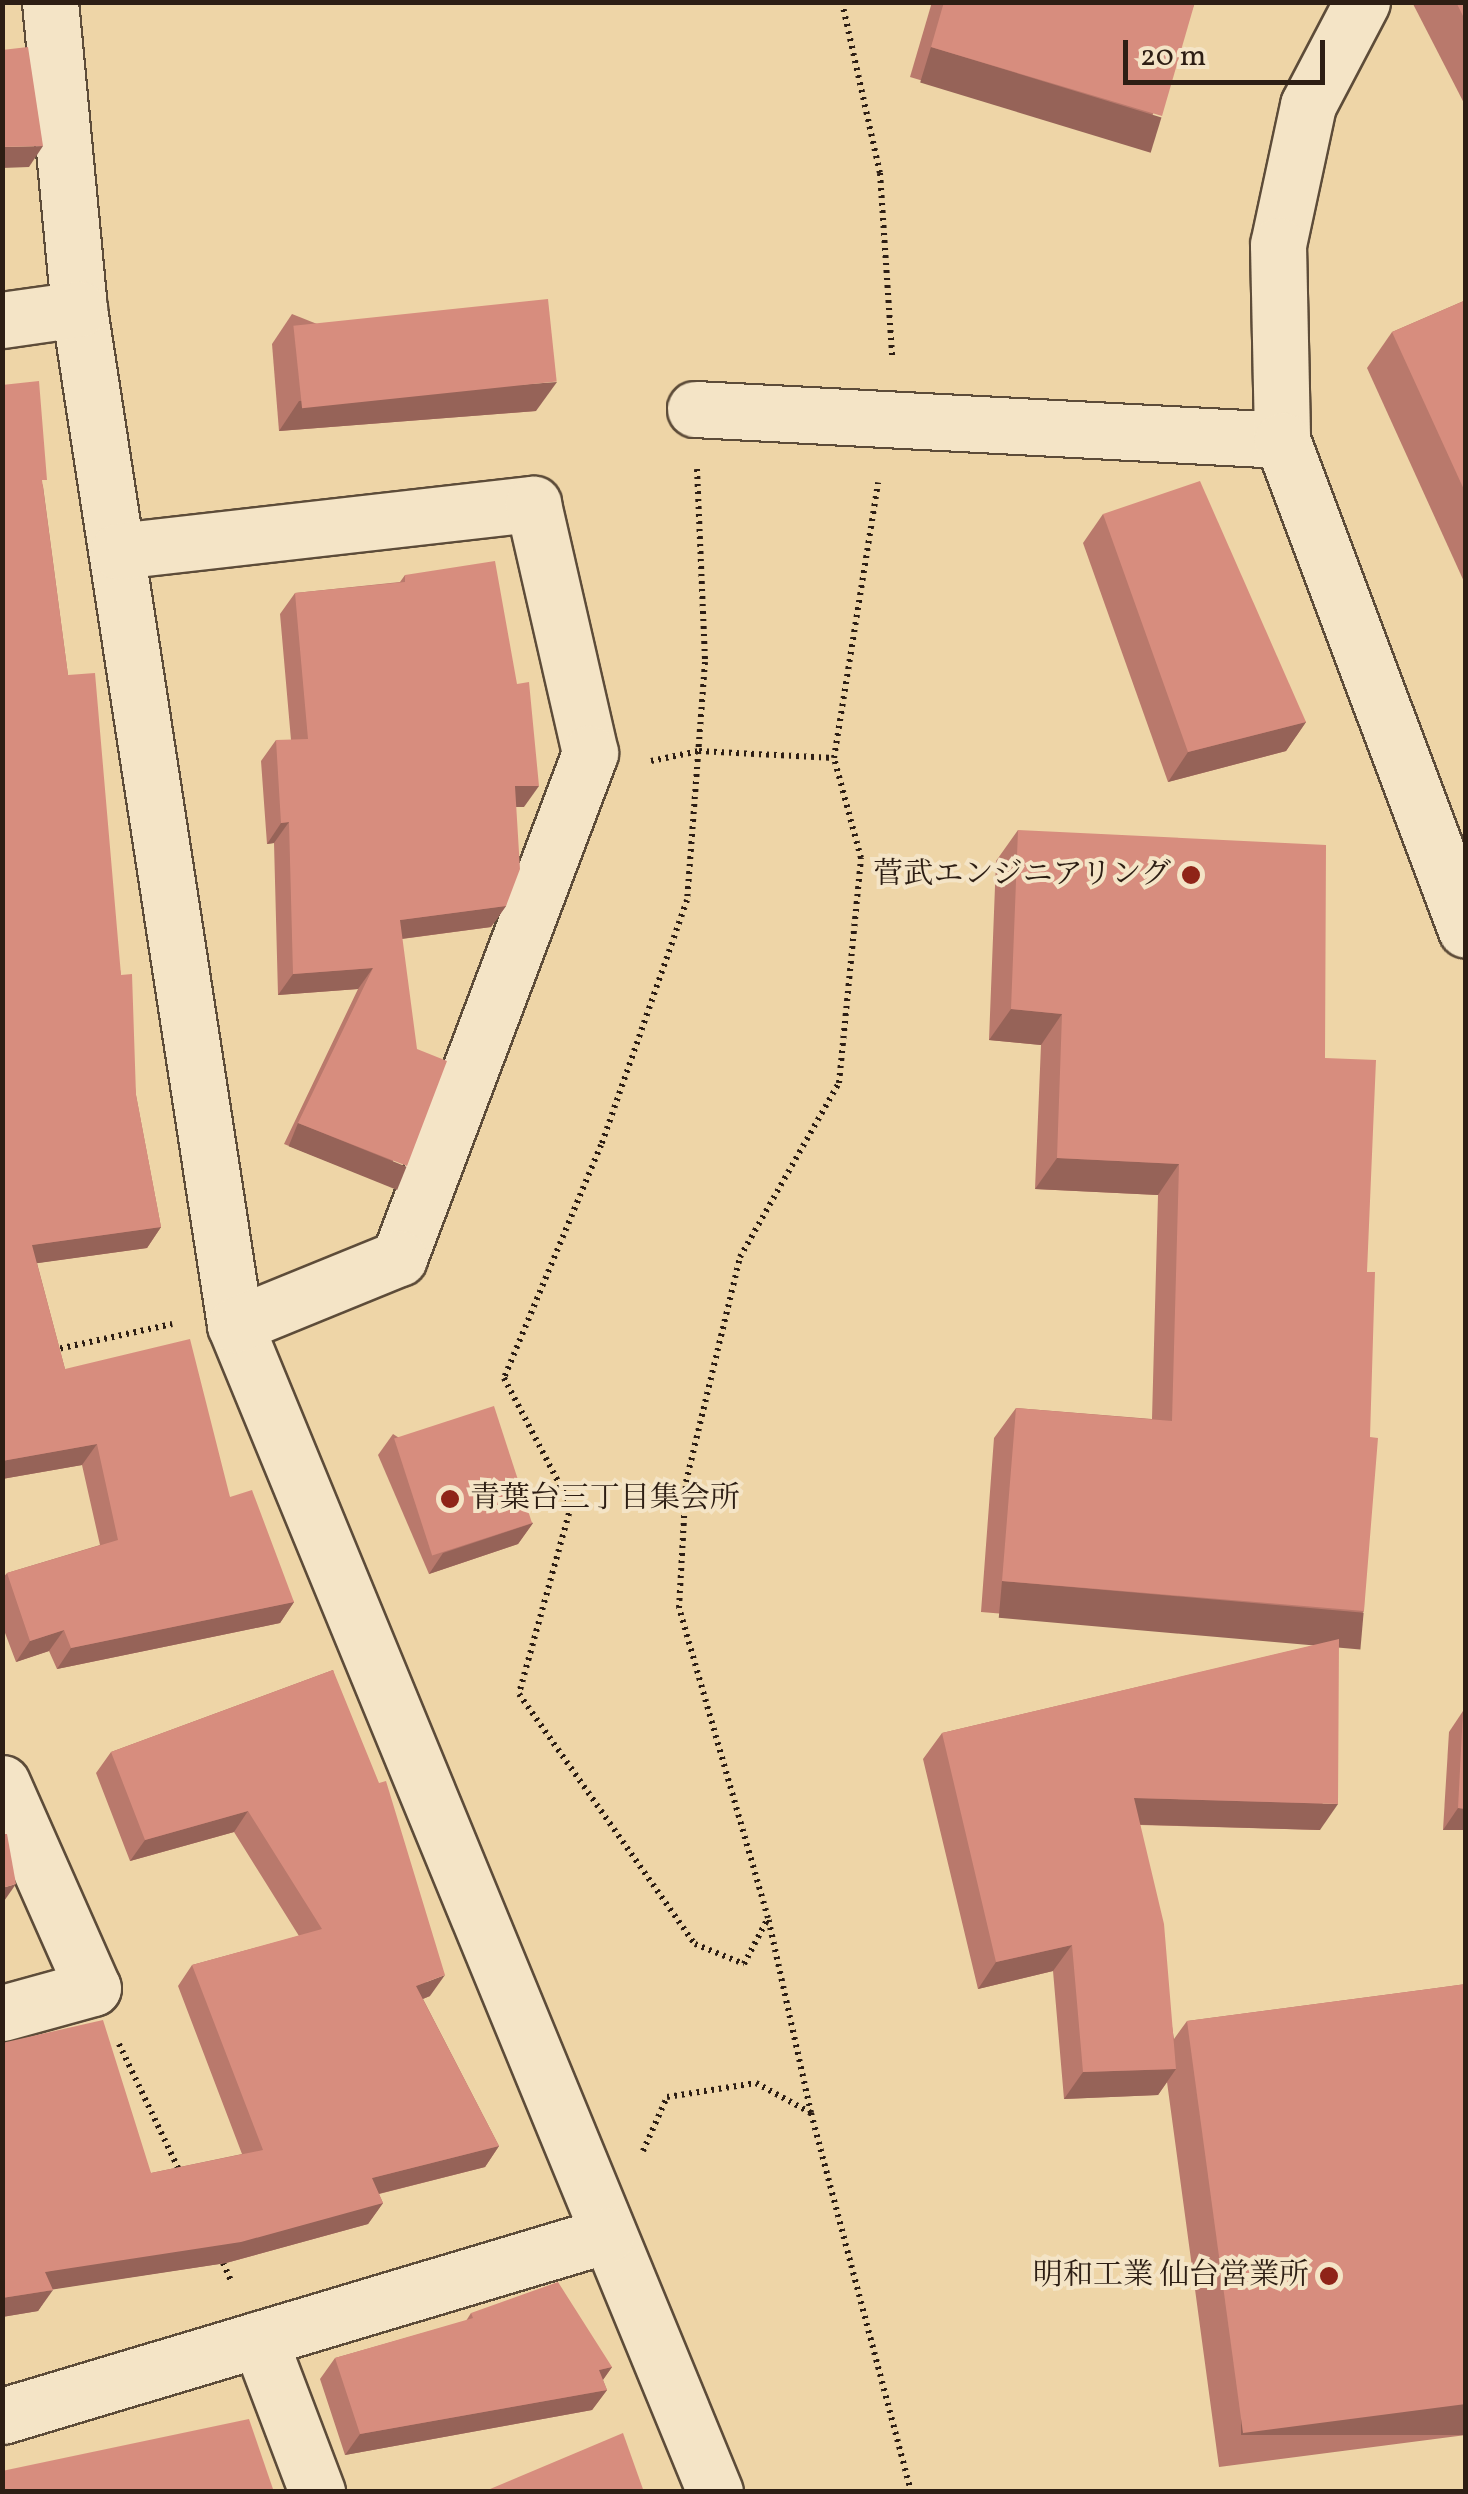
<!DOCTYPE html>
<meta charset="utf-8">
<style>
body{margin:0}
#map{position:relative;width:1468px;height:2494px;overflow:hidden;background:#eed5a7;font-family:Vollkorn,"Noto Serif JP",serif}
div>[style]{position:absolute}
[style*='--x']{left:calc(var(--x)*1px);top:calc(var(--y)*1px);width:calc(var(--w)*1px);rotate:calc(var(--a)*1deg)}
.path>*{height:6px;margin-top:-3px;transform-origin:0;background:repeating-linear-gradient(90deg,#2d1e14 0 2.5px,transparent 0 7.5px)}
.roads{filter:drop-shadow(2px 0 #5d4c39) drop-shadow(-2px 0 #5d4c39) drop-shadow(0 2px #5d4c39) drop-shadow(0 -2px #5d4c39)}
.street>*{height:55px;margin:-27.5px;padding:0 27.5px;transform-origin:27.5px;border-radius:27.5px;background:#f4e4c6}
.secondary>*{height:55px;margin:-27.5px;padding:0 27.5px;transform-origin:27.5px;border-radius:27.5px;background:#f4e4c6}
.wall>*{inset:0;background:#b9796c}
.shaded-wall>*{inset:0;background:#966358;transform-origin:0 0}
.building>*{inset:0;background:#d78d7e;transform-origin:0 0}
.dots>*{width:28px;height:28px;translate:-50% -50%;box-sizing:border-box;border:5px solid #f4e4c6;border-radius:50%}
span{translate:-50% -50%;white-space:nowrap;text-align:center;line-height:1.15;-webkit-text-stroke:8px #f4e4c6;paint-order:stroke}
.poi-label{font-size:30px;color:#2d1e14}
.right{translate:-100% -50%;text-align:right}
.left{translate:0 -50%;text-align:left}
.frame{position:absolute;inset:0;border:5px solid #2d1e14;pointer-events:none}
.scale{position:absolute;left:1123px;top:40px;width:202px;height:45px;box-sizing:border-box;border:5px solid #2d1e14;border-top:0;padding-left:12px;font-size:30px;line-height:35px;white-space:nowrap;color:#2d1e14;-webkit-text-stroke:8px #f4e4c6;paint-order:stroke}
</style>
<div id="map">
<div class="path">
<div style="--x:842;--y:2;--w:175;--a:77.5"></div>
<div style="--x:880;--y:173;--w:183;--a:86.2"></div>
<div style="--x:697;--y:469;--w:193;--a:87.6"></div>
<div style="--x:705;--y:662;--w:239;--a:94.3"></div>
<div style="--x:687;--y:900;--w:260;--a:109.3"></div>
<div style="--x:601;--y:1145;--w:252;--a:112.6"></div>
<div style="--x:504;--y:1378;--w:144;--a:62.4"></div>
<div style="--x:571;--y:1506;--w:195;--a:105.5"></div>
<div style="--x:519;--y:1694;--w:306;--a:54.9"></div>
<div style="--x:695;--y:1944;--w:53;--a:22.2"></div>
<div style="--x:744;--y:1964;--w:50;--a:-62.4"></div>
<div style="--x:651;--y:761;--w:49;--a:-11.8"></div>
<div style="--x:699;--y:751;--w:135;--a:3"></div>
<div style="--x:53;--y:1350;--w:122;--a:-12.3"></div>
<div style="--x:119;--y:2044;--w:142;--a:64.5"></div>
<div style="--x:811;--y:2113;--w:200;--a:-102.4"></div>
<div style="--x:768;--y:1918;--w:323;--a:-106"></div>
<div style="--x:679;--y:1608;--w:126;--a:-86.8"></div>
<div style="--x:686;--y:1482;--w:231;--a:-76.5"></div>
<div style="--x:740;--y:1257;--w:200;--a:-60.4"></div>
<div style="--x:839;--y:1083;--w:226;--a:-84.4"></div>
<div style="--x:861;--y:858;--w:104;--a:-105.1"></div>
<div style="--x:834;--y:758;--w:279;--a:-80.9"></div>
<div style="--x:643;--y:2151;--w:59;--a:-66"></div>
<div style="--x:667;--y:2097;--w:90;--a:-8.9"></div>
<div style="--x:756;--y:2083;--w:63;--a:28.6"></div>
<div style="--x:811;--y:2113;--w:392;--a:75.2"></div>
<div style="--x:220;--y:2256;--w:27;--a:66"></div>
</div>
<div class="roads">
<div class="street">
<div style="--x:50;--y:2;--w:308;--a:84.6"></div>
<div style="--x:79;--y:309;--w:1028;--a:81.27"></div>
<div style="--x:235;--y:1325;--w:1262;--a:67.64"></div>
<div style="--x:2;--y:320;--w:78;--a:-8.1"></div>
<div style="--x:695;--y:409;--w:588;--a:3.02"></div>
<div style="--x:118;--y:551;--w:418;--a:-6.5"></div>
<div style="--x:533;--y:504;--w:255;--a:77.1"></div>
<div style="--x:590;--y:753;--w:540;--a:110.72"></div>
<div style="--x:399;--y:1258;--w:177;--a:157.8"></div>
<div style="--x:2;--y:1783;--w:224;--a:66.1"></div>
<div style="--x:93;--y:1988;--w:94;--a:164.6"></div>
<div style="--x:259;--y:2339;--w:164;--a:69.2"></div>
<div style="--x:2;--y:2416;--w:631;--a:-16.66"></div>
</div>
<div class="secondary">
<div style="--x:1362;--y:2;--w:116;--a:117.7"></div>
<div style="--x:1308;--y:105;--w:143;--a:102.1"></div>
<div style="--x:1278;--y:245;--w:195;--a:88.8"></div>
<div style="--x:1282;--y:440;--w:523;--a:69.42"></div>
</div>
</div>
<div class="wall">
<div style="clip-path:polygon(932px 2px,1195px 2px,1141px 146px,910px 77px)"></div>
<div style="clip-path:polygon(1412px 2px,1466px 2px,1466px 107px)"></div>
<div style="clip-path:polygon(1466px 300px,1466px 586px,1367px 368px,1392px 332px)"></div>
<div style="clip-path:polygon(292px 314px,536px 411px,279px 431px,272px 344px)"></div>
<div style="clip-path:polygon(2px 385px,43px 486px,68px 675px,121px 975px,136px 1095px,161px 1227px,147px 1248px,37px 1263px,65px 1369px,230px 1497px,294px 1602px,280px 1623px,57px 1669px,49px 1651px,16px 1662px,2px 1625px,2px 1579px,7px 1573px,100px 1545px,82px 1465px,2px 1479px)"></div>
<div style="clip-path:polygon(1103px 514px,1306px 722px,1286px 751px,1168px 782px,1083px 543px)"></div>
<div style="clip-path:polygon(405px 575px,524px 807px,516px 807px,506px 906px,491px 927px,402px 939px,392px 1187px,284px 1144px,358px 989px,278px 995px,274px 843px,267px 844px,261px 761px,276px 740px,291px 740px,280px 614px,295px 593px,400px 582px)"></div>
<div style="clip-path:polygon(1018px 830px,1325px 1058px,1367px 1272px,1364px 1611px,1343px 1642px,1339px 1641px,1320px 1830px,1140px 1825px,1174px 2039px,1187px 2021px,1466px 1984px,1466px 2435px,1219px 2467px,1167px 2082px,1158px 2095px,1064px 2099px,1053px 1971px,978px 1989px,923px 1759px,942px 1733px,1333px 1641px,981px 1612px,994px 1438px,1016px 1408px,1152px 1419px,1158px 1195px,1035px 1189px,1041px 1045px,989px 1040px,996px 861px)"></div>
<div style="clip-path:polygon(393px 1434px,533px 1523px,518px 1544px,429px 1574px,378px 1455px)"></div>
<div style="clip-path:polygon(333px 1670px,430px 1996px,423px 1999px,499px 2146px,485px 2167px,379px 2194px,383px 2203px,368px 2224px,226px 2263px,52px 2289px,38px 2311px,2px 2317px,2px 2043px,151px 2173px,242px 2154px,178px 1986px,192px 1965px,299px 1936px,234px 1832px,130px 1861px,96px 1773px,111px 1752px)"></div>
<div style="clip-path:polygon(1463px 1711px,1466px 1830px,1443px 1830px,1449px 1732px)"></div>
<div style="clip-path:polygon(471px 2313px,612px 2367px,603px 2380px,607px 2390px,592px 2410px,345px 2455px,320px 2379px,335px 2358px,466px 2321px)"></div>
</div>
<div class="shaded-wall">
<div style="left:931px;top:47px;width:241px;height:37px;rotate:17deg"></div>
<div style="clip-path:polygon(43px 146px,29px 167px,2px 168px,2px 147px)"></div>
<div style="clip-path:polygon(557px 382px,536px 411px,279px 431px,299px 401px)"></div>
<div style="clip-path:polygon(1306px 722px,1286px 751px,1168px 782px,1188px 752px)"></div>
<div style="clip-path:polygon(515px 786px,539px 786px,524px 807px,500px 807px)"></div>
<div style="clip-path:polygon(289px 822px,274px 843px,267px 844px,281px 823px)"></div>
<div style="clip-path:polygon(506px 906px,491px 927px,385px 941px,400px 920px)"></div>
<div style="clip-path:polygon(373px 968px,358px 989px,278px 995px,293px 974px)"></div>
<div style="clip-path:polygon(1011px 1009px,1062px 1014px,1041px 1045px,989px 1040px)"></div>
<div style="left:298px;top:1123px;width:117px;height:25px;rotate:22deg"></div>
<div style="clip-path:polygon(1057px 1158px,1179px 1164px,1158px 1195px,1035px 1189px)"></div>
<div style="clip-path:polygon(161px 1227px,147px 1248px,17px 1266px,32px 1245px)"></div>
<div style="clip-path:polygon(97px 1444px,82px 1465px,2px 1479px,2px 1461px)"></div>
<div style="clip-path:polygon(533px 1523px,518px 1544px,429px 1574px,443px 1553px)"></div>
<div style="left:1002px;top:1581px;width:363px;height:37px;rotate:5deg"></div>
<div style="clip-path:polygon(294px 1602px,280px 1623px,57px 1669px,71px 1648px)"></div>
<div style="clip-path:polygon(64px 1630px,49px 1651px,16px 1662px,30px 1641px)"></div>
<div style="clip-path:polygon(1134px 1798px,1338px 1804px,1320px 1830px,1115px 1824px)"></div>
<div style="clip-path:polygon(1458px 1808px,1466px 1809px,1466px 1830px,1443px 1830px)"></div>
<div style="clip-path:polygon(248px 1811px,234px 1832px,130px 1861px,145px 1840px)"></div>
<div style="clip-path:polygon(16px 1884px,2px 1904px,2px 1888px)"></div>
<div style="clip-path:polygon(1072px 1945px,1053px 1971px,978px 1989px,996px 1962px)"></div>
<div style="clip-path:polygon(445px 1975px,430px 1996px,402px 2007px,416px 1986px)"></div>
<div style="clip-path:polygon(1176px 2069px,1158px 2095px,1064px 2099px,1083px 2072px)"></div>
<div style="clip-path:polygon(499px 2146px,485px 2167px,358px 2199px,372px 2178px)"></div>
<div style="clip-path:polygon(383px 2203px,368px 2224px,226px 2263px,30px 2293px,45px 2272px)"></div>
<div style="clip-path:polygon(53px 2290px,38px 2311px,2px 2317px,2px 2298px)"></div>
<div style="clip-path:polygon(612px 2367px,597px 2388px,599px 2370px)"></div>
<div style="clip-path:polygon(607px 2390px,592px 2410px,345px 2455px,360px 2434px)"></div>
<div style="left:1466px;top:2404px;width:31px;height:225px;rotate:90deg"></div>
</div>
<div class="building">
<div style="clip-path:polygon(944px 2px,1195px 2px,1162px 116px,931px 47px)"></div>
<div style="clip-path:polygon(1456px 2px,1466px 2px,1466px 22px)"></div>
<div style="clip-path:polygon(28px 47px,43px 146px,2px 147px,2px 50px)"></div>
<div style="left:548px;top:299px;width:83px;height:256px;rotate:84deg"></div>
<div style="clip-path:polygon(1466px 300px,1466px 494px,1392px 332px)"></div>
<div style="clip-path:polygon(39px 381px,47px 480px,42px 480px,68px 675px,95px 673px,121px 975px,132px 974px,136px 1095px,161px 1227px,32px 1245px,65px 1369px,190px 1339px,230px 1497px,252px 1490px,294px 1602px,71px 1648px,64px 1630px,30px 1641px,7px 1573px,118px 1540px,97px 1444px,2px 1461px,2px 385px)"></div>
<div style="clip-path:polygon(1200px 481px,1306px 722px,1188px 752px,1103px 514px)"></div>
<div style="clip-path:polygon(495px 561px,517px 684px,529px 682px,539px 786px,515px 786px,520px 869px,506px 906px,400px 920px,417px 1049px,447px 1061px,407px 1166px,298px 1123px,373px 968px,293px 974px,289px 822px,281px 823px,276px 740px,308px 739px,295px 593px,405px 582px,405px 575px)"></div>
<div style="clip-path:polygon(1018px 830px,1326px 845px,1325px 1058px,1376px 1060px,1367px 1272px,1375px 1272px,1370px 1437px,1378px 1438px,1364px 1611px,1002px 1581px,1016px 1408px,1172px 1421px,1179px 1164px,1057px 1158px,1062px 1014px,1011px 1009px)"></div>
<div style="left:494px;top:1406px;width:123px;height:105px;rotate:72deg"></div>
<div style="clip-path:polygon(1339px 1639px,1338px 1804px,1134px 1798px,1164px 1924px,1176px 2069px,1083px 2072px,1072px 1945px,996px 1962px,942px 1733px)"></div>
<div style="clip-path:polygon(333px 1670px,379px 1783px,386px 1781px,445px 1975px,416px 1986px,499px 2146px,372px 2178px,383px 2203px,241px 2242px,45px 2272px,53px 2290px,2px 2298px,2px 2053px,4px 2053px,2px 2043px,103px 2020px,151px 2173px,263px 2150px,192px 1965px,322px 1929px,248px 1811px,145px 1840px,111px 1752px)"></div>
<div style="clip-path:polygon(1463px 1711px,1466px 1712px,1466px 1809px,1458px 1808px)"></div>
<div style="clip-path:polygon(2px 1834px,7px 1834px,16px 1884px,2px 1888px)"></div>
<div style="clip-path:polygon(1466px 1984px,1466px 2404px,1243px 2433px,1187px 2021px)"></div>
<div style="clip-path:polygon(558px 2282px,612px 2367px,599px 2370px,607px 2390px,360px 2434px,335px 2358px,473px 2318px,471px 2313px)"></div>
<div style="clip-path:polygon(249px 2419px,274px 2492px,2px 2492px,2px 2471px)"></div>
<div style="clip-path:polygon(623px 2433px,644px 2492px,483px 2492px)"></div>
</div>
<div class="dots">
<div style="left:1191px;top:875px;background:#8f2418"></div>
<div style="left:450px;top:1499px;background:#8f2418"></div>
<div style="left:1329px;top:2276px;background:#8f2418"></div>
</div>
<div class="poi-label">
<span class="right" style="left:1171px;top:875px">菅武エンジニアリング</span>
<span class="left" style="left:470px;top:1499px">青葉台三丁目集会所</span>
<span class="right" style="left:1309px;top:2276px">明和工業 仙台営業所</span>
</div>
<div class="frame"></div>
<div class="scale">20 m</div>
</div>
